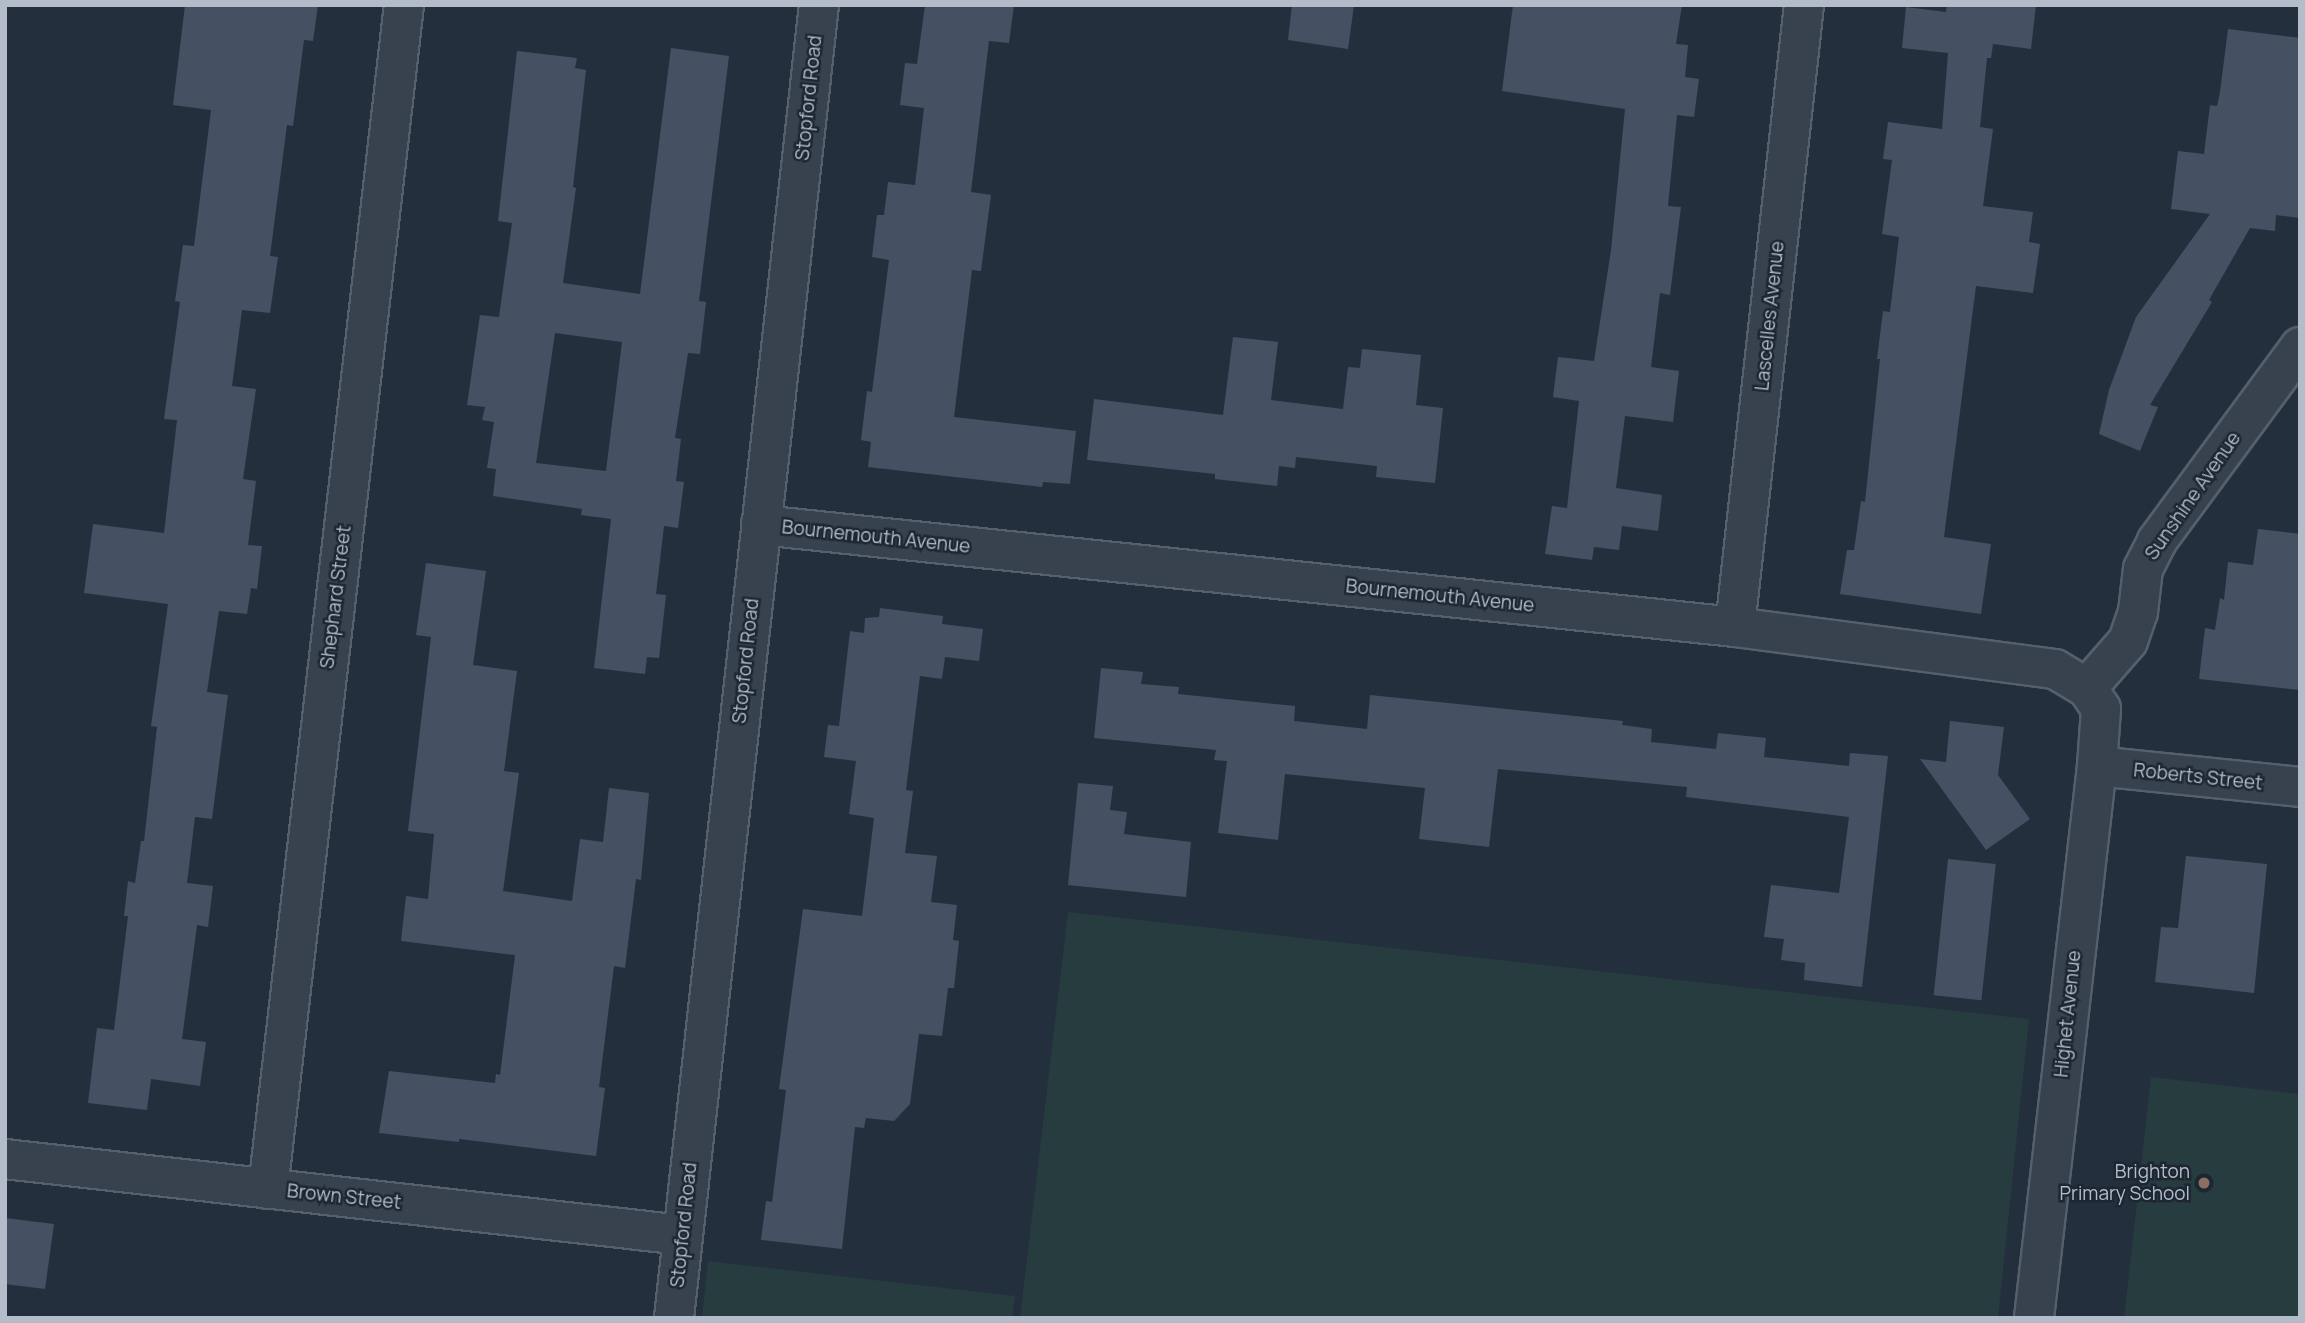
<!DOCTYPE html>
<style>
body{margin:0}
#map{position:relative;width:2305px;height:1323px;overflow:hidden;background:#242f3e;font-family:Manrope,sans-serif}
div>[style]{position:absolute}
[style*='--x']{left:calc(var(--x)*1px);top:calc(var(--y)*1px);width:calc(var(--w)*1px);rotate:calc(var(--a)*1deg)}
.green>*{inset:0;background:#263c3f}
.building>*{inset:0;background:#455162;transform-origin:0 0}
.roads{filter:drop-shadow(2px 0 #565f6c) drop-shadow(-2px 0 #565f6c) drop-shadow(0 2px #565f6c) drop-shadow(0 -2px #565f6c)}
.minor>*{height:38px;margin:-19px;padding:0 19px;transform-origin:19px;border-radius:19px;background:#38414e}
.dots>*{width:19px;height:19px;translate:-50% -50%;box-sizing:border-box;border:4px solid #1d2633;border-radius:50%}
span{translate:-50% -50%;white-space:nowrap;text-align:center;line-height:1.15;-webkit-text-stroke:5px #1d2633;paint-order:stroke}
.street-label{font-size:19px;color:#b4bcc9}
.poi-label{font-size:19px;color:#b4bcc9}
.right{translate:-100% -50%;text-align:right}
.frame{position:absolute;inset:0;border:7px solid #b4bcc9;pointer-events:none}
</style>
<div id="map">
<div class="green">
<div style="clip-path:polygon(1068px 912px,2029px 1019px,1998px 1318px,1020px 1318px)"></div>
<div style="clip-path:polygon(2151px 1077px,2300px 1094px,2300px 1318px,2124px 1318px)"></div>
<div style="clip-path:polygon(708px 1261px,1015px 1296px,1012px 1318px,702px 1318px)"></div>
</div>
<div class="building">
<div style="clip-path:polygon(185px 5px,318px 5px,313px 41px,304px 40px,293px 126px,287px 125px,270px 256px,278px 257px,270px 313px,242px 310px,232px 386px,256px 389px,243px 479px,256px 481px,248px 545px,262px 546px,257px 589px,251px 588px,247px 614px,219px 611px,207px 692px,228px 695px,212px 819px,195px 817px,187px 883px,213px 886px,208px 927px,197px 925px,182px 1039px,206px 1042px,200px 1086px,151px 1079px,147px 1110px,88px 1103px,97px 1028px,114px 1030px,128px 916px,124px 916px,128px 881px,135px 883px,141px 841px,144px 841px,157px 727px,151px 726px,168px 604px,84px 593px,93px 524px,164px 533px,177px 420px,164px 419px,180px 302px,175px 301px,183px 245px,194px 246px,211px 110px,173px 105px)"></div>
<div style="clip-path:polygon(925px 5px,1014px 5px,1009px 43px,989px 41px,971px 192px,991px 195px,981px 271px,972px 270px,954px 417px,1076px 431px,1070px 484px,1043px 482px,1042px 487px,868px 467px,871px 442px,861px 440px,867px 391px,872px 392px,889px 260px,872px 257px,877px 215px,884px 215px,888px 182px,915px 185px,924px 108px,900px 105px,905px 63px,917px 64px)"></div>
<div style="clip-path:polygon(1292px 5px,1354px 5px,1348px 49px,1288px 40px)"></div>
<div style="clip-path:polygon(1513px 5px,1682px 5px,1676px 44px,1688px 45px,1685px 77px,1699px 79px,1694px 117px,1677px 115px,1668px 206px,1681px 207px,1670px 295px,1660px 293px,1651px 367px,1679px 371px,1673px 422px,1625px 416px,1616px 488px,1662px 495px,1658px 531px,1622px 526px,1619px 550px,1594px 547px,1592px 560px,1545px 554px,1552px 506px,1567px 508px,1579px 401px,1553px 397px,1558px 357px,1594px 361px,1611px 250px,1625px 109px,1502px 91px)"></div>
<div style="clip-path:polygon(1947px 5px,2036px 5px,2031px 49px,1993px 44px,1991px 58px,1987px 58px,1980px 127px,1993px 129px,1983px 206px,2033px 212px,2029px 242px,2040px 244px,2033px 293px,1976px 286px,1944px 537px,1991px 544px,1981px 614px,1840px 594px,1847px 550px,1854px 550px,1861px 501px,1865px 502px,1880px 359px,1877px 359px,1883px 311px,1890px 312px,1899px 237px,1882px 234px,1892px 160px,1883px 159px,1888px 122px,1942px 129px,1948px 53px,1902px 48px,1906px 7px,1946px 12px)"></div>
<div style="clip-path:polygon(2228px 29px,2300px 38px,2300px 218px,2276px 215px,2275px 231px,2250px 228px,2209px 300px,2212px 302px,2150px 405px,2158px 407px,2140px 451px,2099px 434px,2109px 390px,2136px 317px,2210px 214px,2171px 209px,2178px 151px,2204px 154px,2210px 105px,2217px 106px,2220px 92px)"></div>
<div style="clip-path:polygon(evenodd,671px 48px,729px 56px,699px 301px,706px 302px,700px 354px,688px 353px,675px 438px,681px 439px,676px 481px,684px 482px,678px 528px,664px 526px,656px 594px,666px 595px,659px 658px,647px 657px,645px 674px,594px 668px,611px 519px,581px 515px,582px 509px,493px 496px,496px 469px,487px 468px,494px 422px,482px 420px,485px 407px,467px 405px,480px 315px,499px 317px,512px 223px,498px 221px,517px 51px,577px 58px,575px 68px,586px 70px,573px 187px,576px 188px,563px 283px,640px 294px,671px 48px,555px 333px,622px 342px,606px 471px,536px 463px,555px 333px)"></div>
<div style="clip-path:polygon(1233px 337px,1278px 342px,1271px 400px,1343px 409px,1348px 367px,1360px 368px,1362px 349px,1421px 355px,1416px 405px,1443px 408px,1435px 483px,1376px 477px,1377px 466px,1296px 457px,1295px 468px,1279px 466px,1277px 486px,1215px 479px,1215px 474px,1087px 460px,1094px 399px,1223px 415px)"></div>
<div style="clip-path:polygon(2258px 529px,2300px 534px,2300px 690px,2199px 679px,2205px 628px,2215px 630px,2220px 598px,2224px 600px,2228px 562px,2253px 565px)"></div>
<div style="clip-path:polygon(426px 563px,486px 571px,473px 665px,517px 671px,504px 771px,519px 773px,503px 891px,572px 901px,580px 839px,603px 842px,609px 788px,649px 793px,641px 880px,636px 879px,625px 968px,614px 966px,599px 1087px,605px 1088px,596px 1156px,459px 1139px,459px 1142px,379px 1133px,389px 1071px,495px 1083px,496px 1074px,500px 1075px,515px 955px,401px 941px,406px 896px,428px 899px,434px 834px,408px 831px,431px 637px,416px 635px)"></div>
<div style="clip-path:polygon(880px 608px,943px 616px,942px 624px,983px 629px,979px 661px,945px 657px,942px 679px,920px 676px,906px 790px,913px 791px,905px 853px,937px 856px,931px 902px,957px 905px,953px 940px,959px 941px,954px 988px,948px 988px,942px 1036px,919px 1034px,910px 1104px,894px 1121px,866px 1118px,864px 1128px,855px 1127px,842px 1249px,761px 1240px,766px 1201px,772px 1202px,786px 1090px,779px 1089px,803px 909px,862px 916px,874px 818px,849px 814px,856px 761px,824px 757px,828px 725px,839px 726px,850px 631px,864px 633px,865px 618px,879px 617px)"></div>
<div style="clip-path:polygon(1101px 668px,1143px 672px,1141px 684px,1179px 687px,1178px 694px,1295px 706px,1294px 721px,1367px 729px,1370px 695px,1623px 721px,1622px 725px,1652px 729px,1651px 742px,1716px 749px,1718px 733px,1766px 738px,1764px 757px,1849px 766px,1850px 753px,1888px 756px,1862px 987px,1804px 980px,1805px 963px,1781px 960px,1784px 939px,1764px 937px,1771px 885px,1839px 893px,1849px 817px,1686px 797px,1687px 787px,1498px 769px,1489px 847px,1419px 839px,1425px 788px,1285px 774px,1278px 840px,1218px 833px,1227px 761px,1214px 760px,1216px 750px,1094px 738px)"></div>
<div style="clip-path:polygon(1950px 721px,2004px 727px,1998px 775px,2030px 819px,1986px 850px,1920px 759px,1946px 762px)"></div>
<div style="clip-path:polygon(1078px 783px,1113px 786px,1110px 810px,1127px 812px,1124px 834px,1191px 842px,1186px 897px,1068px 885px)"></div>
<div style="clip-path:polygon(2186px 856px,2267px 864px,2254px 993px,2155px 982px,2161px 927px,2178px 928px)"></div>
<div style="left:1948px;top:859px;width:48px;height:137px;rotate:6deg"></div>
<div style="clip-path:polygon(5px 1218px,54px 1224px,45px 1289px,5px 1284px)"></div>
</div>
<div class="roads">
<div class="minor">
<div style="--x:761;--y:525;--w:979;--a:5.98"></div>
<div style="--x:1735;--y:627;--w:323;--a:7.5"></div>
<div style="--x:2055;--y:669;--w:37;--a:31"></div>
<div style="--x:2087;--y:688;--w:25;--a:56"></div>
<div style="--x:2101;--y:709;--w:57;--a:94"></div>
<div style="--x:2097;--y:766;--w:556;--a:96.51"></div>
<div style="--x:1735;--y:627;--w:626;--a:-83.67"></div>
<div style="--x:2087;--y:688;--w:62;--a:-48.9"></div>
<div style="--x:2128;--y:641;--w:31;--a:-71"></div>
<div style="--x:2138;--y:612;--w:43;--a:-83.4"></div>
<div style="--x:2143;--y:569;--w:31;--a:-63"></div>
<div style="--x:2157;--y:541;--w:241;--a:-53.6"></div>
<div style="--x:2097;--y:766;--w:204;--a:5.9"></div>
<div style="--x:5;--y:1159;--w:682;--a:6.4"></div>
<div style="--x:268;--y:1189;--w:1192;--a:-83.45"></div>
<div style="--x:674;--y:1318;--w:1321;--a:-83.7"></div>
</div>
</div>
<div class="dots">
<div style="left:2204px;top:1183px;background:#8d6e63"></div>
</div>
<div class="street-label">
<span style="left:809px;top:98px;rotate:-84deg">Stopford Road</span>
<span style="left:1770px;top:316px;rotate:-84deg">Lascelles Avenue</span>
<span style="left:2193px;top:496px;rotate:-55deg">Sunshine Avenue</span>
<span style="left:876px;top:537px;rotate:6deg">Bournemouth Avenue</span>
<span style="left:1440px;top:596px;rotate:6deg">Bournemouth Avenue</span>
<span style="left:336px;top:597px;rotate:-83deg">Shephard Street</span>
<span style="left:746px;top:661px;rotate:-84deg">Stopford Road</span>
<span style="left:2198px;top:777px;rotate:6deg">Roberts Street</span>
<span style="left:2068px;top:1014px;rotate:-84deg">Highet Avenue</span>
<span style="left:344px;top:1197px;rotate:6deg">Brown Street</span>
<span style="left:684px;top:1225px;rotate:-84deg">Stopford Road</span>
</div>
<div class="poi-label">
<span class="right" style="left:2190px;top:1183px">Brighton<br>Primary School</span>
</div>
<div class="frame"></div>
</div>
